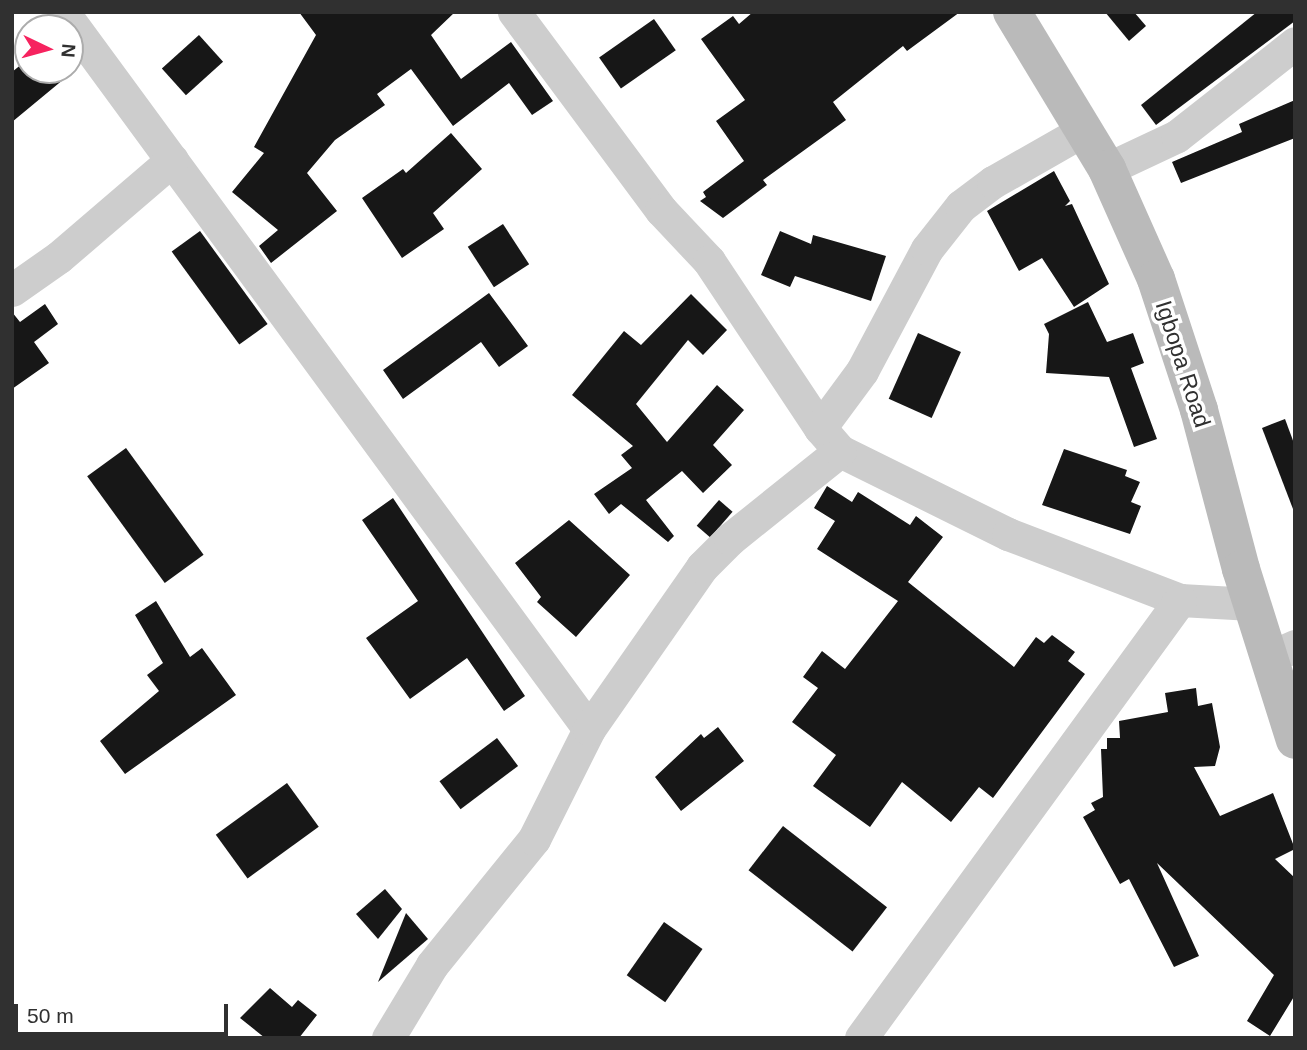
<!DOCTYPE html>
<style>
body{margin:0}
#map{position:relative;width:1307px;height:1050px;overflow:hidden;background:#fff;font-family:Helvetica,sans-serif}
div>[style]{position:absolute}
[style*='--x']{left:calc(var(--x)*1px);top:calc(var(--y)*1px);width:calc(var(--w)*1px);rotate:calc(var(--a)*1deg)}
.building>*{inset:0;background:#171717;transform-origin:0 0}
.street>*{height:33px;margin:-16.5px;padding:0 16.5px;transform-origin:16.5px;border-radius:16.5px;background:#cdcdcd}
.secondary>*{height:38px;margin:-19px;padding:0 19px;transform-origin:19px;border-radius:19px;background:#bababa}
span{translate:-50% -50%;white-space:nowrap;text-align:center;line-height:1.15;-webkit-text-stroke:7px #fff;paint-order:stroke}
.street-label{font-size:23px;color:#303030}
.frame{position:absolute;inset:0;border:14px solid #303030;pointer-events:none}
.north{position:absolute;left:14px;top:14px;width:70px;height:70px;box-sizing:border-box;background:#fff;border:2px solid #acacac;border-radius:50%;rotate:95deg;font-size:19px;font-weight:700;line-height:28px;text-align:center;color:#303030}
.north::after{content:'';display:block;margin:auto;width:24px;height:32px;background:#f6235f;clip-path:polygon(50% 0,100% 100%,50% 72%,0 100%)}
.scale{position:absolute;left:14px;top:1004px;width:214px;height:32px;box-sizing:border-box;border:4px solid #303030;border-top:0;padding-left:9px;font-size:21px;line-height:24px;white-space:nowrap;color:#303030;-webkit-text-stroke:5px #fff;paint-order:stroke}
</style>
<div id="map">
<div class="building">
<div style="clip-path:polygon(299px 12px,455px 12px,431px 35px,461px 79px,511px 42px,553px 101px,532px 115px,509px 83px,453px 126px,411px 69px,377px 94px,385px 105px,335px 140px,307px 173px,337px 211px,271px 263px,259px 246px,278px 230px,232px 192px,264px 153px,254px 147px,316px 35px)"></div>
<div style="clip-path:polygon(753px 12px,960px 12px,907px 51px,903px 46px,833px 102px,846px 120px,763px 180px,767px 185px,723px 218px,700px 201px,706px 197px,703px 192px,744px 161px,716px 121px,745px 100px,701px 39px,733px 16px,739px 24px)"></div>
<div style="clip-path:polygon(1105px 12px,1134px 12px,1146px 26px,1129px 41px)"></div>
<div style="clip-path:polygon(1257px 12px,1295px 12px,1295px 21px,1156px 125px,1141px 105px)"></div>
<div style="left:654px;top:19px;width:38px;height:67px;rotate:55deg"></div>
<div style="left:199px;top:35px;width:36px;height:50px;rotate:48deg"></div>
<div style="clip-path:polygon(28px 59px,28px 70px,67px 70px,70px 74px,12px 122px,12px 72px)"></div>
<div style="clip-path:polygon(1295px 100px,1295px 138px,1181px 183px,1172px 162px,1242px 132px,1239px 124px)"></div>
<div style="clip-path:polygon(451px 133px,482px 169px,433px 213px,444px 229px,402px 258px,362px 198px,403px 169px,406px 173px)"></div>
<div style="clip-path:polygon(1054px 171px,1070px 201px,1065px 206px,1072px 204px,1109px 284px,1074px 307px,1042px 258px,1019px 271px,987px 211px)"></div>
<div style="left:503px;top:224px;width:48px;height:42px;rotate:57deg"></div>
<div style="left:200px;top:231px;width:115px;height:35px;rotate:54deg"></div>
<div style="clip-path:polygon(780px 231px,811px 244px,813px 235px,886px 256px,871px 301px,795px 276px,790px 287px,761px 275px)"></div>
<div style="clip-path:polygon(489px 293px,528px 346px,499px 367px,481px 342px,403px 399px,383px 370px)"></div>
<div style="clip-path:polygon(691px 294px,727px 330px,703px 355px,688px 340px,636px 404px,667px 442px,717px 385px,744px 410px,713px 445px,732px 465px,703px 493px,682px 471px,646px 500px,674px 536px,668px 542px,621px 504px,609px 514px,594px 494px,632px 468px,621px 455px,633px 446px,572px 395px,624px 331px,641px 345px)"></div>
<div style="clip-path:polygon(1088px 302px,1107px 342px,1133px 333px,1144px 363px,1131px 368px,1157px 439px,1134px 447px,1109px 377px,1046px 373px,1049px 334px,1044px 324px)"></div>
<div style="clip-path:polygon(45px 304px,58px 324px,34px 342px,49px 363px,12px 389px,12px 312px,20px 322px)"></div>
<div style="left:918px;top:333px;width:47px;height:72px;rotate:24deg"></div>
<div style="clip-path:polygon(1285px 419px,1295px 446px,1293px 509px,1262px 428px)"></div>
<div style="left:126px;top:448px;width:132px;height:48px;rotate:54deg"></div>
<div style="clip-path:polygon(1064px 449px,1127px 470px,1125px 476px,1140px 482px,1131px 502px,1141px 506px,1130px 534px,1042px 505px)"></div>
<div style="clip-path:polygon(827px 486px,852px 502px,858px 492px,910px 525px,916px 516px,943px 537px,908px 582px,1014px 667px,1036px 637px,1044px 643px,1052px 635px,1075px 652px,1068px 661px,1085px 674px,993px 798px,979px 787px,951px 822px,902px 782px,870px 827px,813px 786px,836px 755px,792px 722px,818px 688px,803px 677px,822px 651px,845px 669px,898px 601px,817px 549px,835px 521px,814px 508px)"></div>
<div style="clip-path:polygon(393px 498px,525px 696px,504px 711px,467px 658px,410px 699px,366px 638px,418px 601px,362px 520px)"></div>
<div style="left:719px;top:500px;width:18px;height:34px;rotate:41deg"></div>
<div style="clip-path:polygon(569px 520px,630px 575px,576px 637px,537px 602px,541px 597px,515px 563px)"></div>
<div style="clip-path:polygon(156px 601px,190px 657px,202px 648px,236px 695px,125px 774px,100px 741px,159px 691px,147px 675px,163px 663px,135px 615px)"></div>
<div style="clip-path:polygon(1196px 688px,1198px 706px,1212px 703px,1220px 747px,1215px 766px,1194px 767px,1220px 816px,1273px 793px,1295px 849px,1275px 859px,1295px 878px,1295px 995px,1270px 1036px,1247px 1021px,1274px 975px,1157px 863px,1199px 956px,1174px 967px,1129px 879px,1120px 884px,1083px 817px,1095px 810px,1091px 803px,1103px 797px,1101px 749px,1107px 749px,1107px 738px,1120px 738px,1119px 721px,1168px 712px,1165px 693px)"></div>
<div style="clip-path:polygon(718px 727px,744px 761px,681px 811px,655px 777px,701px 734px,704px 738px)"></div>
<div style="left:497px;top:738px;width:35px;height:72px;rotate:53deg"></div>
<div style="left:287px;top:783px;width:54px;height:88px;rotate:54deg"></div>
<div style="left:783px;top:826px;width:132px;height:56px;rotate:38deg"></div>
<div style="clip-path:polygon(385px 889px,402px 909px,378px 939px,356px 914px)"></div>
<div style="clip-path:polygon(406px 913px,428px 939px,378px 982px)"></div>
<div style="left:664px;top:922px;width:47px;height:65px;rotate:35deg"></div>
<div style="clip-path:polygon(270px 988px,292px 1007px,298px 1000px,317px 1015px,299px 1038px,265px 1038px,240px 1018px)"></div>
</div>
<div class="street">
<div style="--x:63;--y:12;--w:889;--a:53.74"></div>
<div style="--x:514;--y:12;--w:247;--a:53.4"></div>
<div style="--x:661;--y:210;--w:70;--a:46.7"></div>
<div style="--x:709;--y:261;--w:201;--a:56.4"></div>
<div style="--x:1107;--y:169;--w:77;--a:-25.2"></div>
<div style="--x:1177;--y:136;--w:150;--a:-38.2"></div>
<div style="--x:12;--y:290;--w:57;--a:-35.1"></div>
<div style="--x:59;--y:257;--w:149;--a:-40.6"></div>
<div style="--x:840;--y:451;--w:187;--a:26.3"></div>
<div style="--x:1008;--y:534;--w:184;--a:21"></div>
<div style="--x:1180;--y:600;--w:72;--a:3.2"></div>
<div style="--x:1268;--y:658;--w:30;--a:-24"></div>
<div style="--x:388;--y:1038;--w:85;--a:-58.9"></div>
<div style="--x:432;--y:965;--w:162;--a:-51"></div>
<div style="--x:534;--y:839;--w:123;--a:-63.4"></div>
<div style="--x:589;--y:729;--w:198;--a:-55.1"></div>
<div style="--x:702;--y:567;--w:40;--a:-45"></div>
<div style="--x:730;--y:539;--w:141;--a:-38.7"></div>
<div style="--x:840;--y:451;--w:30;--a:-131"></div>
<div style="--x:820;--y:428;--w:71;--a:-53.6"></div>
<div style="--x:862;--y:371;--w:138;--a:-62"></div>
<div style="--x:927;--y:249;--w:55;--a:-51.7"></div>
<div style="--x:961;--y:206;--w:40;--a:-37"></div>
<div style="--x:993;--y:182;--w:105;--a:-29.7"></div>
<div style="--x:861;--y:1038;--w:542;--a:-53.93"></div>
</div>
<div class="secondary">
<div style="--x:1012;--y:12;--w:184;--a:58.8"></div>
<div style="--x:1107;--y:169;--w:120;--a:66"></div>
<div style="--x:1156;--y:279;--w:138;--a:71.8"></div>
<div style="--x:1199;--y:410;--w:164;--a:75.2"></div>
<div style="--x:1241;--y:569;--w:179;--a:72.5"></div>
</div>
<div class="street-label">
<span style="left:1183px;top:364px;rotate:72deg">Igbopa Road</span>
</div>
<div class="frame"></div>
<div class="north">N</div>
<div class="scale">50 m</div>
</div>
